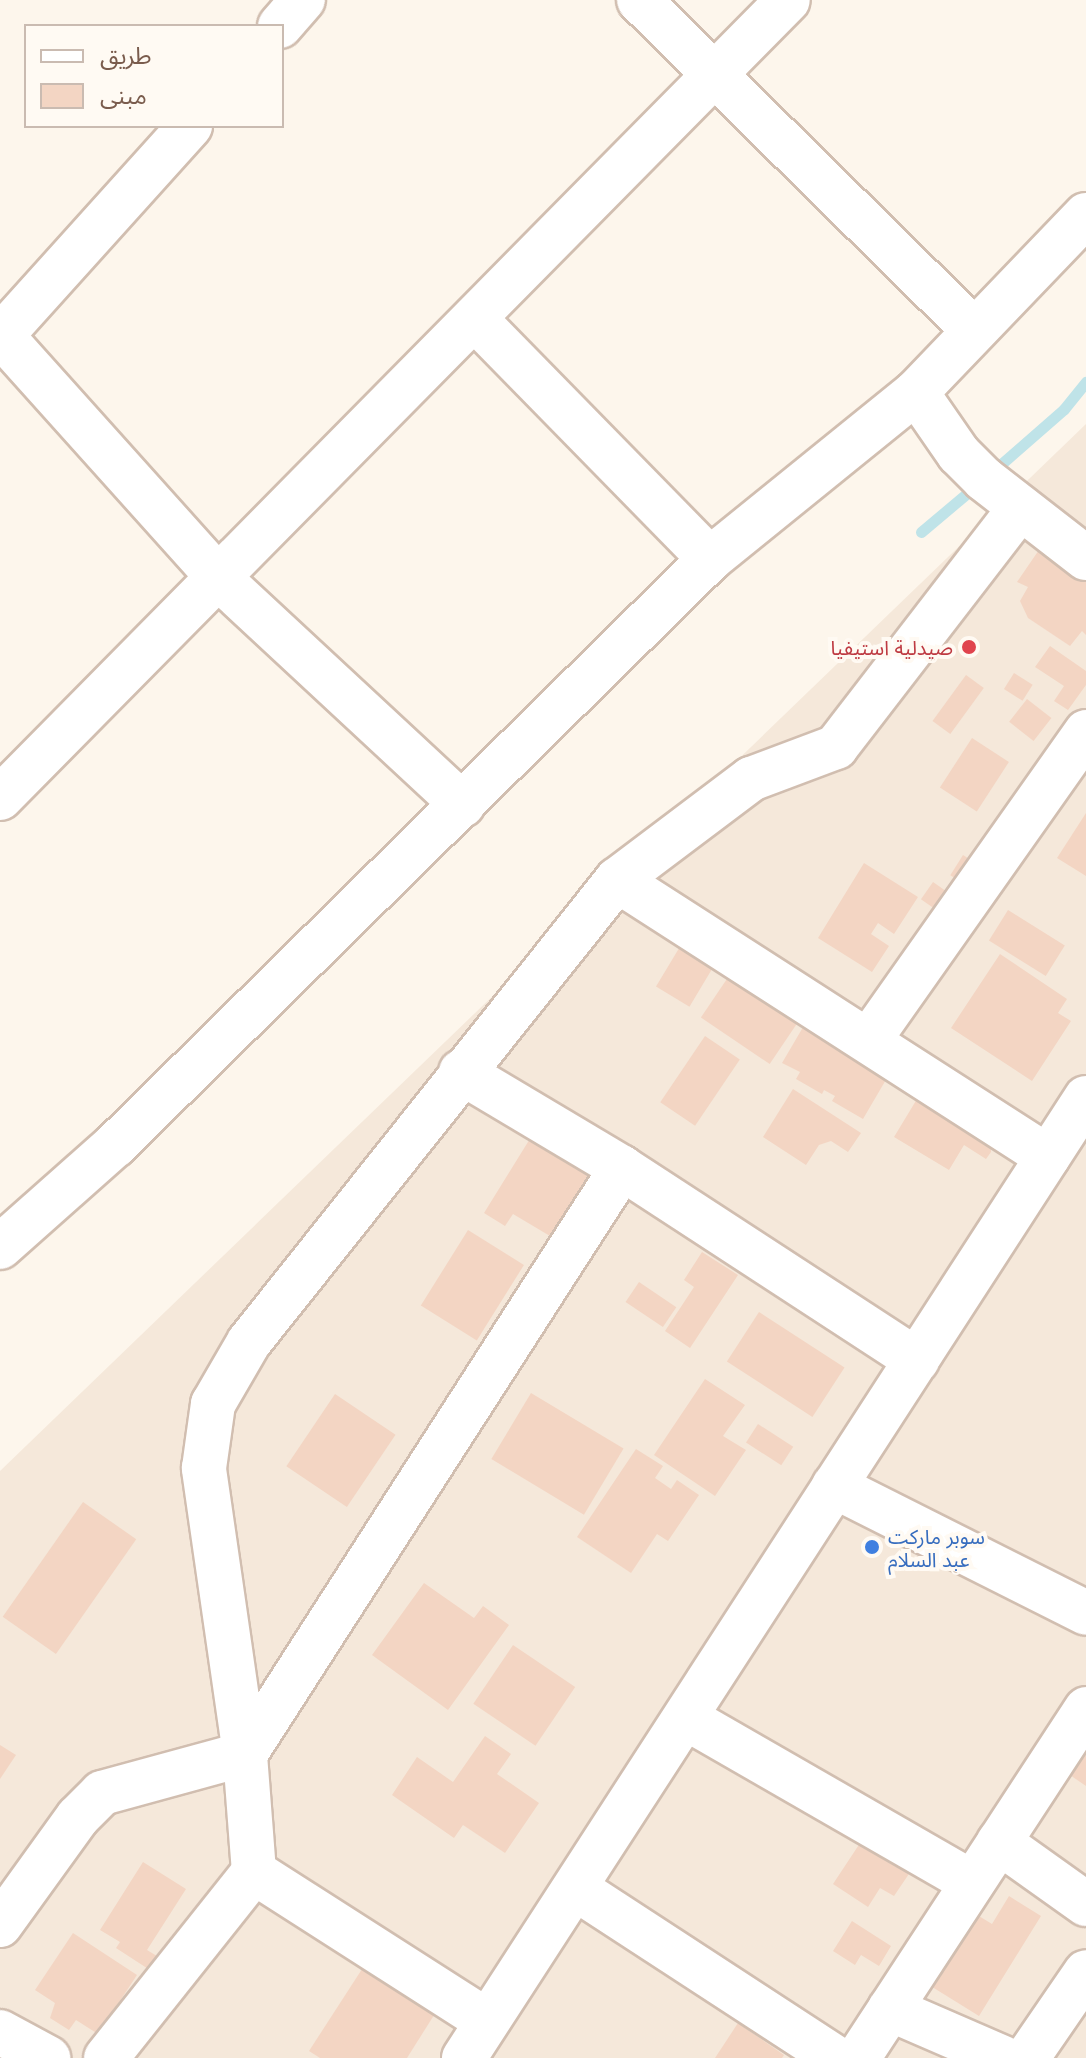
<!DOCTYPE html>
<meta charset="utf-8">
<style>
body{margin:0}
#map{position:relative;width:1086px;height:2058px;overflow:hidden;background:#fdf6ec;font-family:Quicksand,"Noto Sans Arabic",sans-serif}
div>[style]{position:absolute}
[style*='--x']{left:calc(var(--x)*1px);top:calc(var(--y)*1px);width:calc(var(--w)*1px);rotate:calc(var(--a)*1deg)}
.residential>*{inset:0;background:#f5e8da}
.stream>*{height:11px;margin:-5.5px;padding:0 5.5px;transform-origin:5.5px;border-radius:5.5px;background:#bfe3e8}
.building>*{inset:0;background:#f3d5c3;transform-origin:0 0}
.roads{filter:drop-shadow(2px 0 #d1beb0) drop-shadow(-2px 0 #d1beb0) drop-shadow(0 2px #d1beb0) drop-shadow(0 -2px #d1beb0)}
.minor>*{height:44px;margin:-22px;padding:0 22px;transform-origin:22px;border-radius:22px;background:#fff}
.dots>*{width:22px;height:22px;translate:-50% -50%;box-sizing:border-box;border:4px solid #fffaf3;border-radius:50%}
span{translate:-50% -50%;white-space:nowrap;text-align:center;line-height:1.15;-webkit-text-stroke:8px #fffaf3;paint-order:stroke}
.health-label{font-size:20px;color:#be3a42}
.right{translate:-100% -50%;text-align:right}
.shop-label{font-size:20px;color:#366cbe}
.left{translate:0 -50%;text-align:left}
.legend{position:absolute;left:24px;top:24px;width:260px;height:104px;box-sizing:border-box;background:#fffaf3;border:2px solid #cabbb1;margin:0;padding:10px 14px;list-style:none;font-size:24px;color:#7a5c4d}
.legend li{display:flex;align-items:center;gap:16px;height:40px}
.legend b{width:40px;border:2px solid #cabbb1}
</style>
<div id="map">
<div class="residential">
<div style="clip-path:polygon(1086px 424px,1086px 2058px,0 2058px,0 1471px)"></div>
</div>
<div class="stream">
<div style="--x:991;--y:473;--w:97;--a:-41.2"></div>
<div style="--x:1064;--y:409;--w:35;--a:-51"></div>
<div style="--x:921;--y:532;--w:75;--a:-40.1"></div>
</div>
<div class="building">
<div style="clip-path:polygon(1054px 528px,1086px 550px,1086px 635px,1082px 631px,1070px 646px,1028px 618px,1020px 601px,1028px 587px,1017px 582px)"></div>
<div style="clip-path:polygon(1050px 646px,1086px 671px,1086px 685px,1068px 710px,1054px 701px,1064px 686px,1035px 667px)"></div>
<div style="left:1014px;top:673px;width:22px;height:19px;rotate:32deg"></div>
<div style="left:966px;top:675px;width:22px;height:57px;rotate:36deg"></div>
<div style="left:1027px;top:699px;width:31px;height:29px;rotate:38deg"></div>
<div style="left:972px;top:738px;width:44px;height:59px;rotate:33deg"></div>
<div style="clip-path:polygon(1086px 813px,1086px 876px,1057px 858px)"></div>
<div style="left:963px;top:855px;width:13px;height:24px;rotate:32deg"></div>
<div style="clip-path:polygon(864px 863px,918px 897px,894px 934px,878px 923px,871px 934px,889px 946px,872px 972px,818px 938px)"></div>
<div style="left:933px;top:882px;width:21px;height:21px;rotate:35deg"></div>
<div style="left:1008px;top:910px;width:67px;height:36px;rotate:32deg"></div>
<div style="left:690px;top:930px;width:39px;height:66px;rotate:31deg"></div>
<div style="clip-path:polygon(1000px 954px,1067px 999px,1058px 1013px,1071px 1021px,1032px 1081px,951px 1028px)"></div>
<div style="left:735px;top:967px;width:83px;height:61px;rotate:34deg"></div>
<div style="clip-path:polygon(809px 1017px,894px 1066px,863px 1119px,832px 1101px,835px 1096px,824px 1090px,822px 1094px,796px 1079px,800px 1072px,782px 1063px)"></div>
<div style="left:705px;top:1036px;width:42px;height:80px;rotate:34deg"></div>
<div style="clip-path:polygon(937px 1066px,989px 1113px,991px 1152px,986px 1159px,964px 1145px,949px 1170px,894px 1137px)"></div>
<div style="clip-path:polygon(793px 1089px,861px 1133px,848px 1152px,831px 1141px,819px 1145px,806px 1165px,763px 1137px)"></div>
<div style="clip-path:polygon(536px 1129px,595px 1165px,550px 1236px,513px 1214px,505px 1226px,484px 1213px)"></div>
<div style="left:468px;top:1230px;width:66px;height:89px;rotate:32deg"></div>
<div style="clip-path:polygon(702px 1252px,738px 1275px,690px 1348px,665px 1331px,694px 1287px,684px 1280px)"></div>
<div style="left:639px;top:1282px;width:45px;height:24px;rotate:34deg"></div>
<div style="left:759px;top:1312px;width:102px;height:59px;rotate:33deg"></div>
<div style="clip-path:polygon(705px 1379px,745px 1405px,723px 1436px,746px 1450px,715px 1496px,654px 1455px)"></div>
<div style="left:531px;top:1393px;width:108px;height:77px;rotate:31deg"></div>
<div style="left:335px;top:1394px;width:73px;height:87px;rotate:34deg"></div>
<div style="left:758px;top:1424px;width:42px;height:22px;rotate:33deg"></div>
<div style="clip-path:polygon(636px 1449px,663px 1466px,655px 1478px,671px 1489px,677px 1480px,699px 1495px,668px 1541px,657px 1534px,631px 1573px,577px 1537px)"></div>
<div style="left:83px;top:1502px;width:65px;height:140px;rotate:35deg"></div>
<div style="clip-path:polygon(424px 1583px,474px 1618px,483px 1606px,509px 1625px,448px 1710px,372px 1655px)"></div>
<div style="left:513px;top:1645px;width:75px;height:71px;rotate:34deg"></div>
<div style="clip-path:polygon(485px 1736px,511px 1754px,497px 1774px,539px 1803px,505px 1853px,463px 1825px,454px 1838px,392px 1795px,417px 1757px,453px 1782px)"></div>
<div style="clip-path:polygon(1086px 1744px,1086px 1786px,1067px 1773px)"></div>
<div style="clip-path:polygon(0 1745px,16px 1755px,0 1779px)"></div>
<div style="clip-path:polygon(870px 1828px,919px 1859px,894px 1896px,880px 1888px,868px 1907px,833px 1884px)"></div>
<div style="clip-path:polygon(143px 1862px,186px 1889px,147px 1950px,165px 1961px,156px 1974px,116px 1948px,120px 1942px,100px 1930px)"></div>
<div style="clip-path:polygon(1009px 1896px,1041px 1916px,979px 2016px,929px 1985px,974px 1913px,992px 1924px)"></div>
<div style="clip-path:polygon(852px 1921px,891px 1946px,879px 1966px,861px 1955px,855px 1965px,833px 1951px)"></div>
<div style="clip-path:polygon(73px 1933px,137px 1975px,98px 2034px,76px 2020px,69px 2030px,50px 2018px,55px 2003px,35px 1990px)"></div>
<div style="clip-path:polygon(364px 1966px,436px 2012px,407px 2058px,320px 2058px,309px 2051px)"></div>
<div style="clip-path:polygon(738px 2023px,784px 2055px,782px 2058px,715px 2058px)"></div>
</div>
<div class="roads">
<div class="minor">
<div style="--x:639;--y:0;--w:470;--a:44.6"></div>
<div style="--x:280;--y:26;--w:35;--a:-49"></div>
<div style="--x:1086;--y:215;--w:245;--a:133.8"></div>
<div style="--x:916;--y:392;--w:75;--a:55.3"></div>
<div style="--x:959;--y:454;--w:35;--a:45"></div>
<div style="--x:984;--y:479;--w:129;--a:37.8"></div>
<div style="--x:475;--y:319;--w:336;--a:45.6"></div>
<div style="--x:0;--y:334;--w:331;--a:48.1"></div>
<div style="--x:221;--y:580;--w:330;--a:42.9"></div>
<div style="--x:0;--y:337;--w:284;--a:-48"></div>
<div style="--x:0;--y:798;--w:1121;--a:-45.36"></div>
<div style="--x:617;--y:880;--w:512;--a:32.73"></div>
<div style="--x:869;--y:1040;--w:377;--a:-54.8"></div>
<div style="--x:461;--y:1072;--w:187;--a:30.8"></div>
<div style="--x:622;--y:1168;--w:352;--a:33.1"></div>
<div style="--x:0;--y:1247;--w:154;--a:-41.6"></div>
<div style="--x:115;--y:1145;--w:835;--a:-44.56"></div>
<div style="--x:710;--y:559;--w:265;--a:-39"></div>
<div style="--x:834;--y:1486;--w:282;--a:26.7"></div>
<div style="--x:686;--y:1718;--w:329;--a:29.9"></div>
<div style="--x:999;--y:1842;--w:107;--a:35.5"></div>
<div style="--x:575;--y:1888;--w:311;--a:33.1"></div>
<div style="--x:0;--y:1925;--w:133;--a:-54.2"></div>
<div style="--x:78;--y:1817;--w:34;--a:-45"></div>
<div style="--x:102;--y:1793;--w:148;--a:-15.3"></div>
<div style="--x:245;--y:1754;--w:697;--a:-57.25"></div>
<div style="--x:890;--y:2009;--w:123;--a:23.4"></div>
<div style="--x:487;--y:2021;--w:277;--a:-147.4"></div>
<div style="--x:254;--y:1872;--w:118;--a:-94.4"></div>
<div style="--x:245;--y:1754;--w:289;--a:-98.2"></div>
<div style="--x:204;--y:1468;--w:65;--a:-82"></div>
<div style="--x:213;--y:1404;--w:72;--a:-59.9"></div>
<div style="--x:249;--y:1342;--w:591;--a:-51.46"></div>
<div style="--x:617;--y:880;--w:168;--a:-37"></div>
<div style="--x:751;--y:779;--w:91;--a:-20.6"></div>
<div style="--x:836;--y:747;--w:302;--a:-52.4"></div>
<div style="--x:0;--y:2032;--w:55;--a:28.4"></div>
<div style="--x:106;--y:2058;--w:238;--a:-51.5"></div>
<div style="--x:464;--y:2058;--w:1144;--a:-57.06"></div>
<div style="--x:858;--y:2058;--w:417;--a:-56.8"></div>
<div style="--x:1027;--y:2058;--w:104;--a:-55.5"></div>
</div>
</div>
<div class="dots">
<div style="left:969px;top:647px;background:#e0444e"></div>
<div style="left:872px;top:1547px;background:#3f7fe0"></div>
</div>
<div class="health-label">
<span class="right" style="left:953px;top:647px">صيدلية استيفيا</span>
</div>
<div class="shop-label">
<span class="left" style="left:888px;top:1548px">سوبر ماركت<br>عبد السلام</span>
</div>
<ul class="legend">
<li><b style="height:10px;background:#fff"></b>طريق</li>
<li><b style="height:22px;background:#f3d5c3"></b>مبنى</li>
</ul>
</div>
